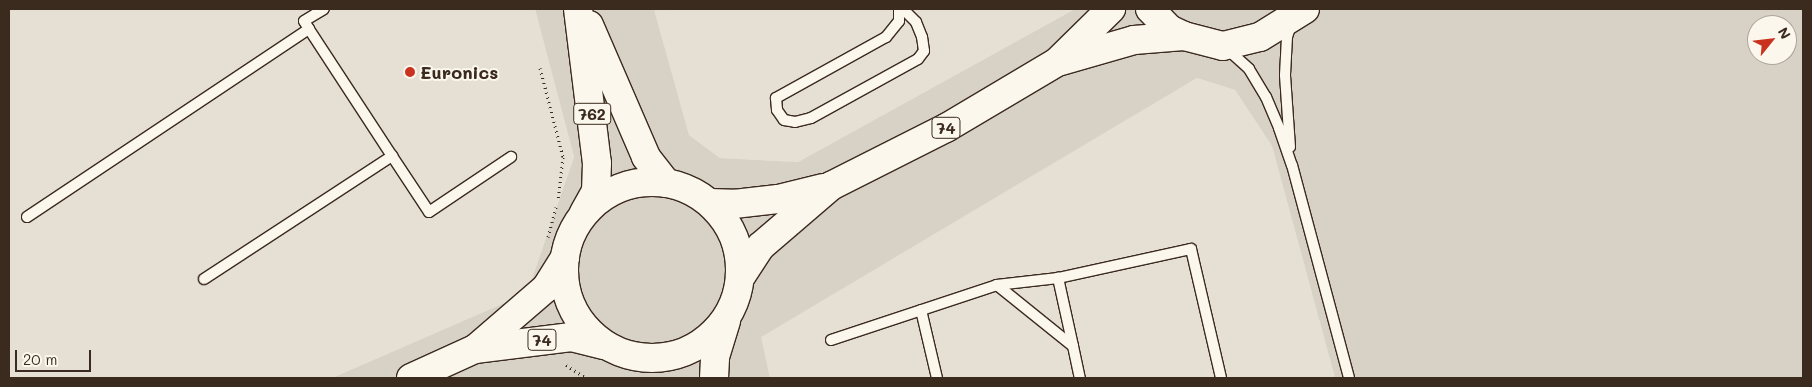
<!DOCTYPE html>
<style>
body{margin:0}
#map{position:relative;width:1812px;height:387px;overflow:hidden;background:#f3efe4;font-family:Mali,sans-serif}
div>[style]{position:absolute}
[style*='--x']{left:calc(var(--x)*1px);top:calc(var(--y)*1px);width:calc(var(--w)*1px);rotate:calc(var(--a)*1deg)}
.built>*{inset:0;background:#e5dfd4}
.green>*{inset:0;background:#d8d1c6}
.path>*{height:3px;margin-top:-1.5px;transform-origin:0;background:repeating-linear-gradient(90deg,#3b2a1e 0 1px,transparent 0 5px)}
.roads{filter:drop-shadow(1px 0 #3b2a1e) drop-shadow(-1px 0 #3b2a1e) drop-shadow(0 1px #3b2a1e) drop-shadow(0 -1px #3b2a1e)}
.lane>*{height:10px;margin:-5px;padding:0 5px;transform-origin:5px;border-radius:5px;background:#fbf7ec}
.primary>*{height:28px;margin:-14px;padding:0 14px;transform-origin:14px;border-radius:14px;background:#fbf7ec}
.primary>.ring{margin:-14px;padding:0;box-sizing:content-box;background:none;border:28px solid #fbf7ec;border-radius:50%}
.dots>*{width:14px;height:14px;translate:-50% -50%;box-sizing:border-box;border:2px solid #fbf7ec;border-radius:50%}
span{translate:-50% -50%;white-space:nowrap;text-align:center;line-height:1.15;-webkit-text-stroke:4px #fbf7ec;paint-order:stroke}
.shield-label span{padding:1px 4px;background:#fbf7ec;border:1px solid;border-radius:4px;-webkit-text-stroke-width:0}
.shield-label{font-size:16px;color:#3b2a1e;font-weight:700}
.poi-label{font-size:18px;color:#3b2a1e;font-weight:700}
.left{translate:0 -50%;text-align:left}
.frame{position:absolute;inset:0;border:10px solid #3b2a1e;pointer-events:none}
.north{position:absolute;left:1747px;top:15px;width:50px;height:50px;box-sizing:border-box;background:#fbf7ec;border:1px solid #aea59a;border-radius:50%;rotate:61deg;font-size:14px;font-weight:700;line-height:20px;text-align:center;color:#3b2a1e}
.north::after{content:'';display:block;margin:auto;width:18px;height:22px;background:#c8321e;clip-path:polygon(50% 0,100% 100%,50% 72%,0 100%)}
.scale{position:absolute;left:15px;top:350px;width:76px;height:22px;box-sizing:border-box;border:2px solid #3b2a1e;border-top:0;padding-left:6px;font-size:15px;line-height:18px;white-space:nowrap;color:#3b2a1e;-webkit-text-stroke:4px #fbf7ec;paint-order:stroke}
</style>
<div id="map">
<div class="built">
<div style="clip-path:polygon(9px 9px,535px 9px,574px 157px,527px 293px,332px 378px,9px 378px)"></div>
<div style="clip-path:polygon(654px 9px,1075px 9px,798px 162px,720px 158px,689px 135px)"></div>
<div style="clip-path:polygon(1197px 78px,1235px 90px,1272px 146px,1335px 378px,770px 378px,760px 337px)"></div>
</div>
<div class="green">
<div style="clip-path:polygon(evenodd,535px 9px,654px 9px,689px 135px,720px 158px,798px 162px,1075px 9px,1803px 9px,1803px 378px,1335px 378px,1272px 146px,1235px 90px,1197px 78px,761px 337px,770px 378px,332px 378px,527px 293px,574px 157px,535px 9px,1757px 25px,1787px 25px,1787px 55px,1757px 55px,1757px 25px)"></div>
</div>
<div class="path">
<div style="--x:540;--y:68;--w:92;--a:75.5"></div>
<div style="--x:563;--y:157;--w:44;--a:96.5"></div>
<div style="--x:548;--y:237;--w:31;--a:-75"></div>
<div style="--x:566;--y:365;--w:24;--a:33"></div>
</div>
<div class="roads">
<div class="lane">
<div style="--x:899;--y:9;--w:12;--a:90"></div>
<div style="--x:899;--y:21;--w:21;--a:129"></div>
<div style="--x:886;--y:37;--w:126;--a:151"></div>
<div style="--x:776;--y:98;--w:12;--a:85"></div>
<div style="--x:777;--y:110;--w:12;--a:55"></div>
<div style="--x:784;--y:120;--w:11;--a:10"></div>
<div style="--x:795;--y:122;--w:16;--a:-14"></div>
<div style="--x:811;--y:118;--w:122;--a:-28.9"></div>
<div style="--x:918;--y:59;--w:10;--a:-53"></div>
<div style="--x:924;--y:51;--w:14;--a:-98"></div>
<div style="--x:922;--y:37;--w:16;--a:-112"></div>
<div style="--x:916;--y:22;--w:18;--a:-135"></div>
<div style="--x:1226;--y:48;--w:31;--a:42"></div>
<div style="--x:1249;--y:69;--w:33;--a:59"></div>
<div style="--x:1266;--y:97;--w:34;--a:67"></div>
<div style="--x:1279;--y:128;--w:39;--a:71"></div>
<div style="--x:1292;--y:165;--w:220;--a:75"></div>
<div style="--x:1290;--y:147;--w:72;--a:-94"></div>
<div style="--x:1285;--y:75;--w:38;--a:-87"></div>
<div style="--x:1287;--y:37;--w:13;--a:-72"></div>
<div style="--x:392;--y:156;--w:67;--a:56.5"></div>
<div style="--x:429;--y:212;--w:99;--a:-33.9"></div>
<div style="--x:27;--y:217;--w:339;--a:-33.7"></div>
<div style="--x:309;--y:29;--w:9;--a:-122"></div>
<div style="--x:304;--y:21;--w:23;--a:-31"></div>
<div style="--x:204;--y:279;--w:225;--a:-33.2"></div>
<div style="--x:392;--y:156;--w:152;--a:-123.2"></div>
<div style="--x:997;--y:285;--w:61;--a:-6.5"></div>
<div style="--x:921;--y:310;--w:70;--a:76.8"></div>
<div style="--x:831;--y:340;--w:175;--a:-18.3"></div>
<div style="--x:997;--y:285;--w:97;--a:38.8"></div>
<div style="--x:1073;--y:346;--w:33;--a:78"></div>
<div style="--x:1073;--y:346;--w:70;--a:-102.4"></div>
<div style="--x:1058;--y:278;--w:136;--a:-12.3"></div>
<div style="--x:1191;--y:249;--w:132;--a:76.9"></div>
</div>
<div class="primary">
<div style="--x:578;--y:9;--w:155;--a:83"></div>
<div style="--x:597;--y:163;--w:28;--a:92"></div>
<div style="--x:596;--y:191;--w:25;--a:119"></div>
<div style="--x:1150;--y:9;--w:28;--a:46"></div>
<div style="--x:1169;--y:29;--w:17;--a:25"></div>
<div style="--x:1184;--y:36;--w:40;--a:14.4"></div>
<div style="--x:1223;--y:46;--w:38;--a:-14"></div>
<div style="--x:1260;--y:37;--w:53;--a:-31.9"></div>
<div style="--x:589;--y:25;--w:144;--a:66.6"></div>
<div style="--x:646;--y:157;--w:33;--a:52"></div>
<div style="--x:1061;--y:61;--w:76;--a:-16"></div>
<div style="--x:1134;--y:40;--w:50;--a:-4.6"></div>
<div class="ring" style="left:564px;top:182px;width:148px;height:148px"></div>
<div style="--x:710;--y:203;--w:24;--a:2"></div>
<div style="--x:734;--y:204;--w:44;--a:-6.5"></div>
<div style="--x:778;--y:199;--w:46;--a:-13.7"></div>
<div style="--x:740;--y:278;--w:38;--a:-57"></div>
<div style="--x:761;--y:246;--w:92;--a:-40.6"></div>
<div style="--x:831;--y:186;--w:129;--a:-26.8"></div>
<div style="--x:946;--y:128;--w:129;--a:-30.7"></div>
<div style="--x:1057;--y:62;--w:76;--a:-44.5"></div>
<div style="--x:475;--y:349;--w:97;--a:-7.1"></div>
<div style="--x:571;--y:337;--w:34;--a:14"></div>
<div style="--x:411;--y:378;--w:70;--a:-24.4"></div>
<div style="--x:475;--y:349;--w:94;--a:-40.7"></div>
<div style="--x:546;--y:288;--w:36;--a:-58"></div>
<div style="--x:714;--y:378;--w:21;--a:-87"></div>
<div style="--x:715;--y:357;--w:38;--a:-73"></div>
</div>
</div>
<div class="dots">
<div style="left:410px;top:72px;background:#c8321e"></div>
</div>
<div class="shield-label">
<span style="left:592px;top:114px">762</span>
<span style="left:946px;top:128px">74</span>
<span style="left:542px;top:340px">74</span>
</div>
<div class="poi-label">
<span class="left" style="left:420px;top:72px">Euronics</span>
</div>
<div class="frame"></div>
<div class="north">N</div>
<div class="scale">20 m</div>
</div>
